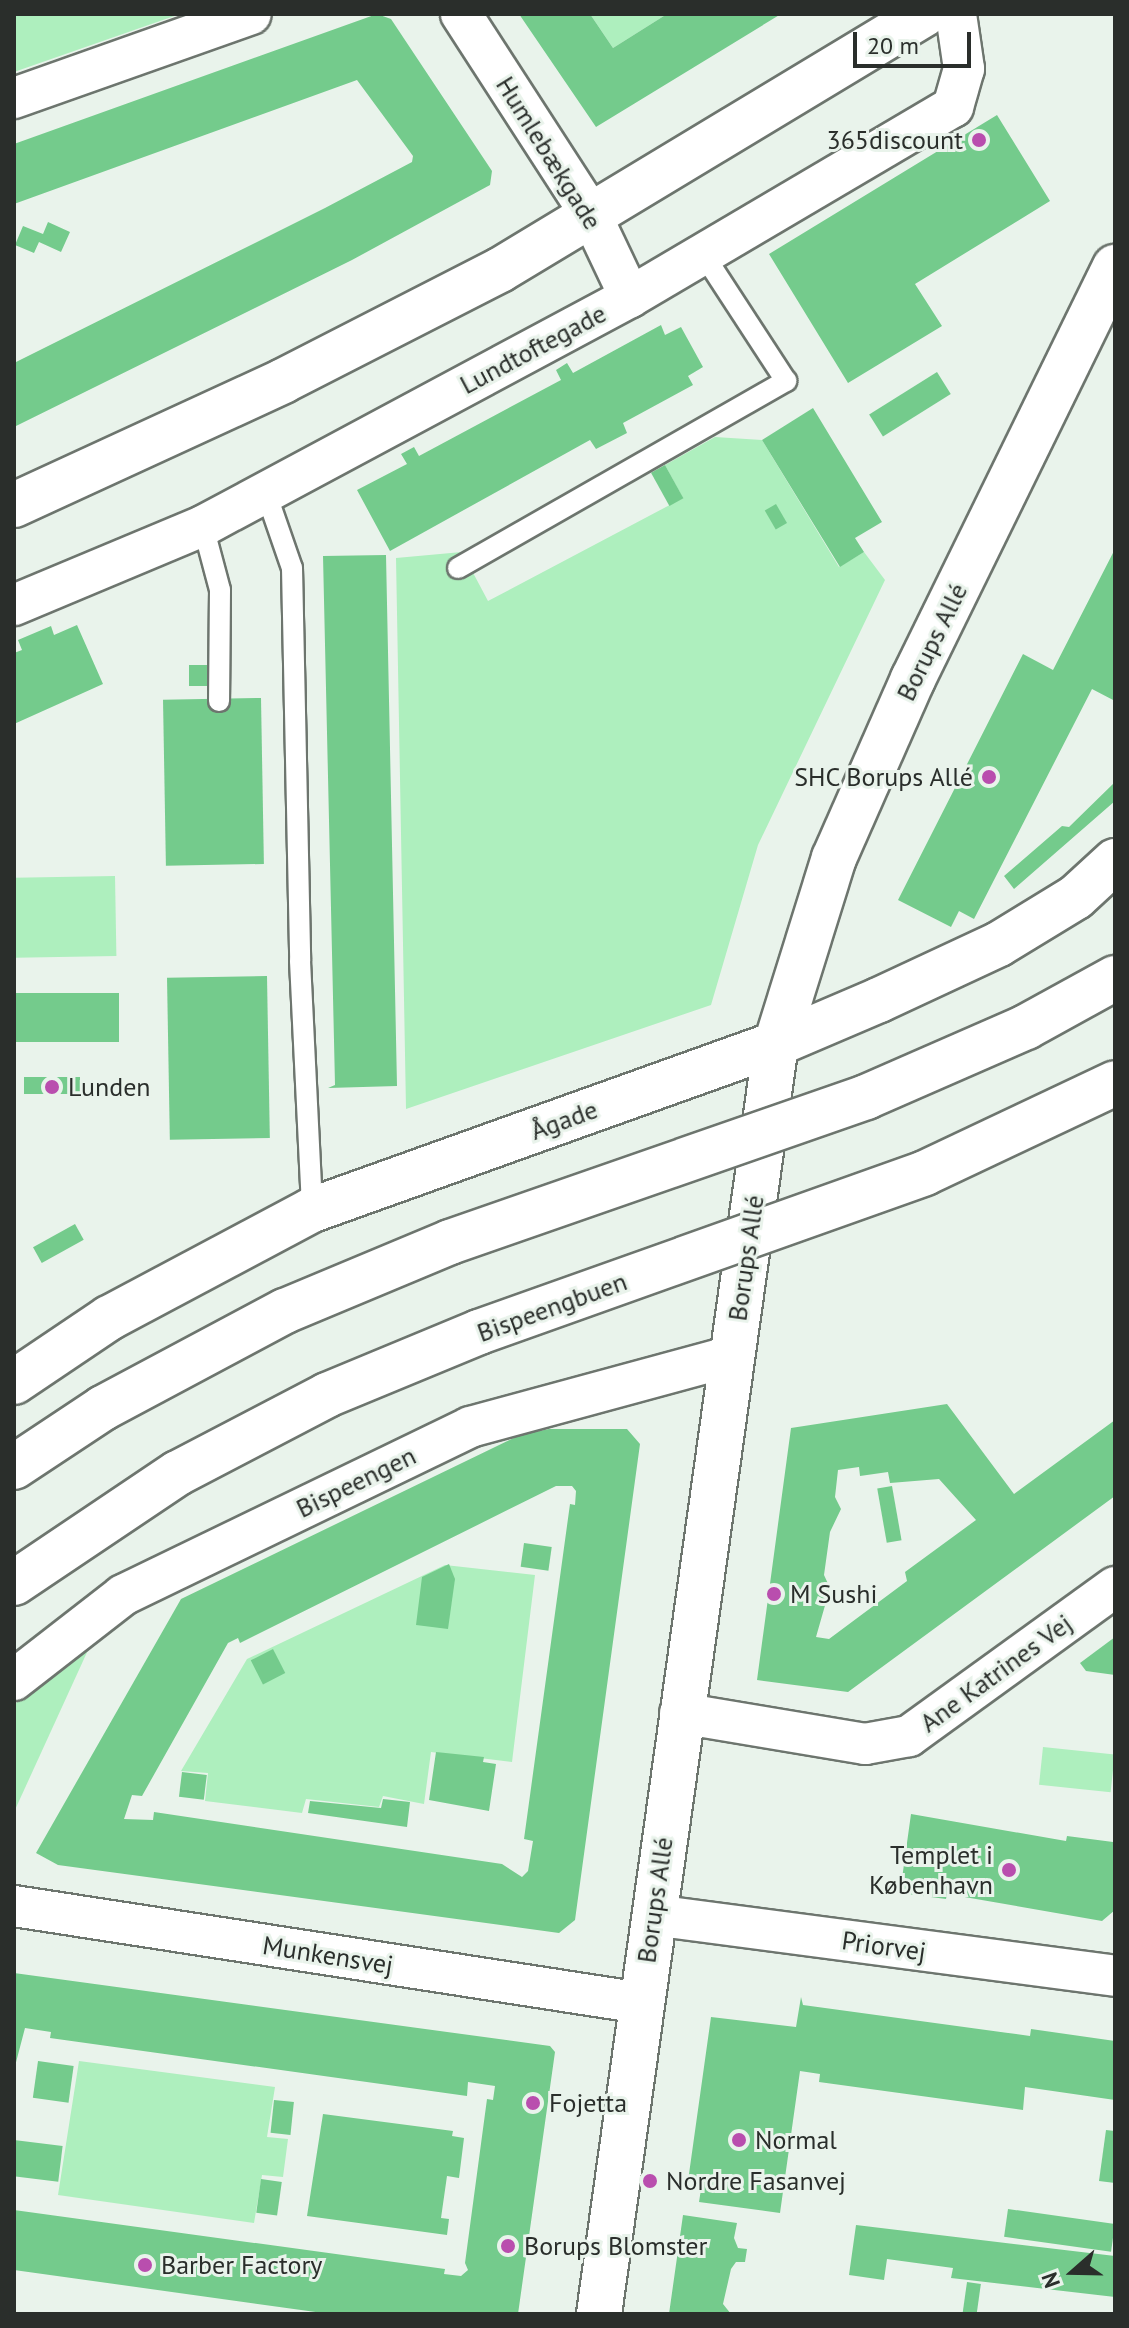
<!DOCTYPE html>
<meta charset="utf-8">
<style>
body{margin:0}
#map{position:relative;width:1129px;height:2328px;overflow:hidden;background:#e9f3eb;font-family:"PT Sans",sans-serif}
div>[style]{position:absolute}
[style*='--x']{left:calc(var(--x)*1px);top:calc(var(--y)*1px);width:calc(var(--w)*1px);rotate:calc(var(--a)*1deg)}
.green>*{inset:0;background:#aeefbe;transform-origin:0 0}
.building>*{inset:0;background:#74cb8c;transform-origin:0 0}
.roads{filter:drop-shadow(2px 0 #6d756e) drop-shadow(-2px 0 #6d756e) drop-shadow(0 2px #6d756e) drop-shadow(0 -2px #6d756e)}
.service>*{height:20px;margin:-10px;padding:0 10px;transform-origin:10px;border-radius:10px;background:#fff}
.minor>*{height:40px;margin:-20px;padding:0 20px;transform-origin:20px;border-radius:20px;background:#fff}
.tertiary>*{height:44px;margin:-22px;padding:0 22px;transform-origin:22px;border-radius:22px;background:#fff}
.bridges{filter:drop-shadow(2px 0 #6d756e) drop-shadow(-2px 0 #6d756e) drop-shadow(0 2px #6d756e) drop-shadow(0 -2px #6d756e)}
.tertiary-bridge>*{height:44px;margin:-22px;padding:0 22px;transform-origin:22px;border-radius:22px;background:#fff}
.dots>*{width:22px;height:22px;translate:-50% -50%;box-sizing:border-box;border:4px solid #e9f3eb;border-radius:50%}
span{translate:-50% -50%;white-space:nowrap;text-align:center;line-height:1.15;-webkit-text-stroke:6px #e9f3eb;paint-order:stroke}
.poi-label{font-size:26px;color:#2a2e2b}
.right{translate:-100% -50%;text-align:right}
.left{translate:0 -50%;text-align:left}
.street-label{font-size:26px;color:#2a2e2b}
.frame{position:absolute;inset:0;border:16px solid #2a2e2b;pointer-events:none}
.north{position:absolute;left:1033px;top:2232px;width:80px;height:80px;-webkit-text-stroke:6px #e9f3eb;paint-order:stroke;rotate:250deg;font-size:22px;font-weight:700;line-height:32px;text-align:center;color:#2a2e2b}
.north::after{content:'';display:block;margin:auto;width:28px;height:36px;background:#2a2e2b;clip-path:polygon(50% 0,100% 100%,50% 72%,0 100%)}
.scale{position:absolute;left:853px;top:32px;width:118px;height:36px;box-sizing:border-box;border:4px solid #2a2e2b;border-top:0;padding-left:10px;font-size:24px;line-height:28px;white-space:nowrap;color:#2a2e2b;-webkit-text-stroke:6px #e9f3eb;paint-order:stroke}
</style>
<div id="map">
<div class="green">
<div style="clip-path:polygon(14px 14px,180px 14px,14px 72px)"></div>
<div style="clip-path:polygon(590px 14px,667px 14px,613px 48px)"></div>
<div style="clip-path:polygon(715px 437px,762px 440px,839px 567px,864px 552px,885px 580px,758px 845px,711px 1005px,406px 1109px,396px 558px,462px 552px,488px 601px,683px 498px,665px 465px)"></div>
<div style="left:115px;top:876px;width:80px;height:101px;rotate:89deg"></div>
<div style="clip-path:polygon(445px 1565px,535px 1575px,512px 1762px,431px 1752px,424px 1804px,383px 1796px,379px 1807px,306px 1799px,302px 1813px,205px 1801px,208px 1773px,181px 1771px,247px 1659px)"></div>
<div style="clip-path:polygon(94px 1637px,14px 1812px,14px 1705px)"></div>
<div style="left:1043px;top:1747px;width:72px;height:38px;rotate:6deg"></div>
<div style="clip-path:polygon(79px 2061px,275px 2087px,267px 2137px,288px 2139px,283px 2177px,262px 2175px,254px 2223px,58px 2195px)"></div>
</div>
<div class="building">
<div style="clip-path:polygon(377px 14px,391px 19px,492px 171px,490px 185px,352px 260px,14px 427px,14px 363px,325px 208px,412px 162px,413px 156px,357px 80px,14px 204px,14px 144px)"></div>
<div style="clip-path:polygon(519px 14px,590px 14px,613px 48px,667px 14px,781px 14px,596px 127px)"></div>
<div style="clip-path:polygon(997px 115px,1050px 201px,915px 284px,942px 326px,848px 383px,769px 254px)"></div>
<div style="clip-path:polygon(48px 222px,70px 232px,61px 252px,39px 242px,34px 253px,15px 245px,23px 226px,43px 234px)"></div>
<div style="clip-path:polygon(661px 325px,665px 335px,681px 327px,703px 367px,688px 376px,693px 385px,623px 423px,627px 433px,596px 449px,590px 440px,390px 551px,357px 490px,407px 464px,401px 454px,414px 447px,419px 456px,561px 380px,556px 370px,567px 363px,573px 373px)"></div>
<div style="left:937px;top:372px;width:26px;height:80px;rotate:58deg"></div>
<div style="clip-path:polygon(813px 408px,882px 522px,855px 538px,864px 552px,840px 567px,762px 440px)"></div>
<div style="left:665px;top:465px;width:38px;height:16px;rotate:61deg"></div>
<div style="left:776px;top:504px;width:22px;height:13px;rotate:60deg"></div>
<div style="clip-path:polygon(1115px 549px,1115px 701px,1092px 689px,974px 919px,959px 911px,951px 927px,898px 900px,1023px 654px,1053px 670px)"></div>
<div style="clip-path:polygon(386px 555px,397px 1086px,328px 1088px,335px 1085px,323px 556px)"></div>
<div style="clip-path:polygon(77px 625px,103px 684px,14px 724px,14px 653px,22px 650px,18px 640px,51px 626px,54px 635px)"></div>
<div style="left:189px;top:665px;width:23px;height:21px"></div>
<div style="left:261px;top:698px;width:166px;height:98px;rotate:89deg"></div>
<div style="clip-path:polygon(1115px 782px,1115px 801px,1014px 889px,1004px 876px,1062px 826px,1069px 827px)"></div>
<div style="left:267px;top:976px;width:162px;height:100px;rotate:89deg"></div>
<div style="left:119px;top:993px;width:49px;height:105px;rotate:90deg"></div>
<div style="left:80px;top:1077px;width:17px;height:56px;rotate:90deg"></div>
<div style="left:75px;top:1224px;width:18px;height:48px;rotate:61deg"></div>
<div style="clip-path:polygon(evenodd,947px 1404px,1014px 1494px,1115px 1420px,1115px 1496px,848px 1692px,757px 1680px,791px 1428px,947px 1404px,859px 1467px,860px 1476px,888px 1472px,890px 1483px,939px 1479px,976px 1520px,905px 1572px,907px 1581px,829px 1639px,816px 1637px,830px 1588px,824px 1575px,830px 1532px,841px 1509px,835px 1497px,838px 1470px,859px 1467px)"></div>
<div style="clip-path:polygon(evenodd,549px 1429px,627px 1429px,640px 1444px,575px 1920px,559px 1933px,58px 1865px,36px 1853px,181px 1599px,520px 1435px,549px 1429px,556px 1486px,572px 1486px,576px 1491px,575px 1505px,570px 1504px,524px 1839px,533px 1841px,528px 1871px,522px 1877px,502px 1864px,154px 1812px,153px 1820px,124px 1819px,132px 1795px,142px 1796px,228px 1643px,238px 1638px,240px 1643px,556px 1486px)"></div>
<div style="left:892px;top:1486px;width:55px;height:15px;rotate:80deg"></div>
<div style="left:524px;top:1543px;width:28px;height:24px;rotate:8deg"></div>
<div style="clip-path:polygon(449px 1564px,455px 1579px,448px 1629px,416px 1625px,422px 1577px)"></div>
<div style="clip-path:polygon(1115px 1637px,1115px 1675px,1086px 1671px,1080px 1663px)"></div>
<div style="left:273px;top:1649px;width:27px;height:25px;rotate:63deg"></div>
<div style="clip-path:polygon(436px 1752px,484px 1757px,483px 1762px,496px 1764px,489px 1811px,429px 1800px)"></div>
<div style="left:182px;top:1772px;width:25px;height:25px;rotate:7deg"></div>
<div style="clip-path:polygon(383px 1799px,410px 1802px,407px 1827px,308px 1813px,310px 1801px,381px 1808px)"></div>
<div style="clip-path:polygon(911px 1814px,1066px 1841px,1067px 1836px,1113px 1842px,1115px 1910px,1102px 1921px,947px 1894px,946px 1899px,900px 1893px)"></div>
<div style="clip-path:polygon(14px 1973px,550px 2046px,555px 2052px,518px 2314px,330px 2314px,14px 2270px,14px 2210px,445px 2269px,444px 2274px,461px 2276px,468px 2270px,465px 2263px,487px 2099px,493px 2100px,495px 2086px,468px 2082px,467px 2096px,50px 2038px,51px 2032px,25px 2028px,14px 2070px)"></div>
<div style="clip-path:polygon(801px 1997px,803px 2005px,1030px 2036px,1031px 2029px,1115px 2041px,1115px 2100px,1025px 2087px,1023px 2110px,819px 2082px,820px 2074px,800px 2071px,780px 2213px,699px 2202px,702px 2183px,688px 2181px,711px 2017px,796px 2027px)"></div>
<div style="left:38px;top:2061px;width:36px;height:37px;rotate:8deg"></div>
<div style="left:274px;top:2100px;width:20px;height:33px;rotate:6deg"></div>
<div style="clip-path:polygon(323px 2114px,453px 2131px,452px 2136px,464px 2138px,459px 2178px,447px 2176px,441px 2218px,449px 2219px,447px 2235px,307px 2216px)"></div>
<div style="clip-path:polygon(1106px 2130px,1115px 2131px,1115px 2183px,1099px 2181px)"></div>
<div style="left:14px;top:2140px;width:49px;height:36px;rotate:7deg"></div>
<div style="left:261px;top:2179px;width:21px;height:34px;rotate:8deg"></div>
<div style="left:1008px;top:2209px;width:108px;height:28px;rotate:8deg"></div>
<div style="clip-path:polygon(683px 2215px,737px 2223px,734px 2238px,738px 2248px,747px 2249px,745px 2262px,736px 2262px,731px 2269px,723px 2304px,731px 2314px,669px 2314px)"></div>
<div style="clip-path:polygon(856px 2225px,1115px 2256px,1115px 2297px,951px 2278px,953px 2268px,887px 2259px,884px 2280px,849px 2275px)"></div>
<div style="left:967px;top:2282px;width:14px;height:32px;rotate:8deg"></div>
</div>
<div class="roads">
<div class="service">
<div style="--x:266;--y:493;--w:79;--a:70.9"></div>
<div style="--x:292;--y:568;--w:393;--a:88.8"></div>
<div style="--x:300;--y:961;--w:249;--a:87.2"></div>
<div style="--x:203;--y:526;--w:66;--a:75.1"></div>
<div style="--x:220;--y:590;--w:111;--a:90.5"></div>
<div style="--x:458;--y:568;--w:378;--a:-29.7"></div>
<div style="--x:786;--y:381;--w:150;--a:-123.1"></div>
</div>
<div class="minor">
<div style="--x:461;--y:14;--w:239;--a:57.1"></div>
<div style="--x:591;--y:215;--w:91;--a:64.6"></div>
<div style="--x:14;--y:98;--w:251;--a:-19.5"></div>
<div style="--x:14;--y:605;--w:205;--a:-22.7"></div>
<div style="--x:203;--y:526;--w:485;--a:-28.2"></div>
<div style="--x:630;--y:297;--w:375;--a:-30.5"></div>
<div style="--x:953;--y:107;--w:40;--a:-74"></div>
<div style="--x:964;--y:69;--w:56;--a:-98.3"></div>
<div style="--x:14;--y:1680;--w:138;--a:-37.9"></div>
<div style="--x:123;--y:1595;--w:386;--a:-25.8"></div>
<div style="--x:470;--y:1427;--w:271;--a:-15.2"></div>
<div style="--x:680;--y:1713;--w:188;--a:9.5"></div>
<div style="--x:865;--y:1744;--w:45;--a:-10.3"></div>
<div style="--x:909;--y:1736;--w:254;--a:-35.9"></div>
<div style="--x:14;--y:1906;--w:634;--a:8.79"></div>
<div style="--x:653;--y:1915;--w:466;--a:7.5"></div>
</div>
<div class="tertiary">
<div style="--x:14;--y:505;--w:296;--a:-24.7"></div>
<div style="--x:283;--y:381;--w:244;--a:-27.1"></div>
<div style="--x:500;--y:270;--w:496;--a:-31.1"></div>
<div style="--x:14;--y:1382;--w:115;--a:-34"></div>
<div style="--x:109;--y:1318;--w:230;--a:-28"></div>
<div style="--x:312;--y:1210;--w:493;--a:-19.7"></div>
<div style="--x:776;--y:1044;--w:112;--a:-23.1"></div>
<div style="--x:879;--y:1000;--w:132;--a:-25"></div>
<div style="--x:999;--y:944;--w:90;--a:-31.4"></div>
<div style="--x:1076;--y:897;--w:53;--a:-42.7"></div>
<div style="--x:599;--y:2314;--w:1282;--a:-82.07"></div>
<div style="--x:776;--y:1044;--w:195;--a:-72.7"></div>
<div style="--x:834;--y:858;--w:196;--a:-66.2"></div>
<div style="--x:913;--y:679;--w:459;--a:-63.9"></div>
</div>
</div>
<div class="bridges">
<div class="tertiary-bridge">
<div style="--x:14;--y:1467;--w:107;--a:-33.5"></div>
<div style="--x:103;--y:1408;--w:206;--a:-28.1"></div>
<div style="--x:285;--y:1311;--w:179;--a:-22.7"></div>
<div style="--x:450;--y:1242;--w:441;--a:-19.2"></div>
<div style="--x:866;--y:1097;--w:175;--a:-23.6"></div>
<div style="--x:1026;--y:1027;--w:102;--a:-28.8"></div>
<div style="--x:14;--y:1583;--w:197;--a:-33.9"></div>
<div style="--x:178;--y:1473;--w:168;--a:-27.6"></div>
<div style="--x:327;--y:1395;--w:165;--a:-22.5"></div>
<div style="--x:479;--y:1332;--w:473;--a:-19.6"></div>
<div style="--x:925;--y:1173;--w:210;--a:-25.3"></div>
</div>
</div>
<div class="dots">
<div style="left:979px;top:140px;background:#b94eae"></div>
<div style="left:989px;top:777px;background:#b94eae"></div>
<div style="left:52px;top:1087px;background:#b94eae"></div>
<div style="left:774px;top:1594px;background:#b94eae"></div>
<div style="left:1009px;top:1870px;background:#b94eae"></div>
<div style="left:533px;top:2103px;background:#b94eae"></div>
<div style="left:739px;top:2140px;background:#b94eae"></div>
<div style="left:650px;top:2181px;background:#b94eae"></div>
<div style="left:508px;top:2246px;background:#b94eae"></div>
<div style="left:145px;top:2265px;background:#b94eae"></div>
</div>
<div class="poi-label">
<span class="right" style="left:963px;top:140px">365discount</span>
<span class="right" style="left:973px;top:777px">SHC Borups Allé</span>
<span class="left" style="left:68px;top:1087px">Lunden</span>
<span class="left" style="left:790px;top:1594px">M Sushi</span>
<span class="right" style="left:993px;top:1870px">Templet i<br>København</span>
<span class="left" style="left:549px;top:2103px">Fojetta</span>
<span class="left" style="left:755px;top:2140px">Normal</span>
<span class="left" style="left:666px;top:2181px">Nordre Fasanvej</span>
<span class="left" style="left:524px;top:2246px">Borups Blomster</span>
<span class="left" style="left:161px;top:2265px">Barber Factory</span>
</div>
<div class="street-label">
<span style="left:549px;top:153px;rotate:58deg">Humlebækgade</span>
<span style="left:533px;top:349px;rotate:-28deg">Lundtoftegade</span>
<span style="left:932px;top:642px;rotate:-64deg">Borups Allé</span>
<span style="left:564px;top:1120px;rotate:-20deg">Ågade</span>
<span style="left:746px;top:1258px;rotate:-82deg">Borups Allé</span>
<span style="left:552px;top:1307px;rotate:-20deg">Bispeengbuen</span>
<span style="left:356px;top:1482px;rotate:-26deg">Bispeengen</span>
<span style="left:996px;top:1673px;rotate:-36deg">Ane Katrines Vej</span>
<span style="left:655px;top:1900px;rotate:-82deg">Borups Allé</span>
<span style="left:884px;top:1946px;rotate:8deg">Priorvej</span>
<span style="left:328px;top:1955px;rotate:9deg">Munkensvej</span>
</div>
<div class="frame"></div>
<div class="north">N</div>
<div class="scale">20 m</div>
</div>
